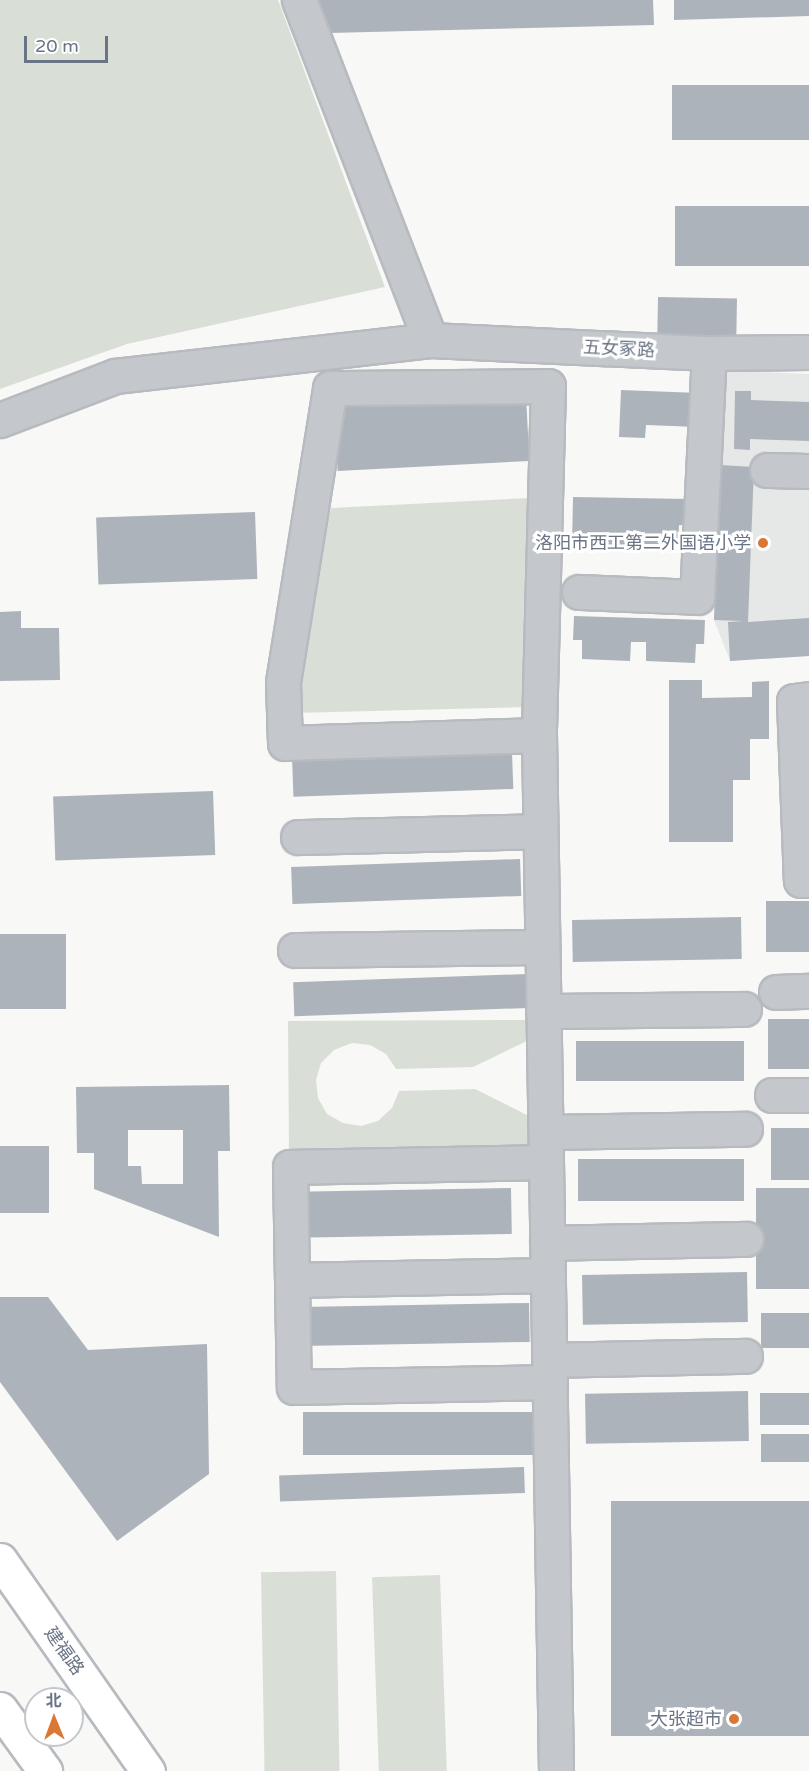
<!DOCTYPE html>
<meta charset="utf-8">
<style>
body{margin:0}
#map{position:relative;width:809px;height:1771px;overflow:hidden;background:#f8f8f6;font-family:"Varela Round","Noto Sans SC",sans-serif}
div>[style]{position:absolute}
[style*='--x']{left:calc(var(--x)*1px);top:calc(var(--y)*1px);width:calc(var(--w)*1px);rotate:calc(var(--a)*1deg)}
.built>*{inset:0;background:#e6e7e7}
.green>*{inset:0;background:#d9dfd7;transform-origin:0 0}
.building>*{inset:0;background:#adb3ba;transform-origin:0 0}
.roads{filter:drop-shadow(2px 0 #b7babf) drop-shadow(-2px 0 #b7babf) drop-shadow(0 2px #b7babf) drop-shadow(0 -2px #b7babf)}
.minor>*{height:33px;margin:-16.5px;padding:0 16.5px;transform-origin:16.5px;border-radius:16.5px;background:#c4c7cb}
.major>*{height:33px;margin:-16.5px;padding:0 16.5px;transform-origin:16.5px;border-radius:16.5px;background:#fff}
.dots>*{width:16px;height:16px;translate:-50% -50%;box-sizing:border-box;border:3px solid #fff;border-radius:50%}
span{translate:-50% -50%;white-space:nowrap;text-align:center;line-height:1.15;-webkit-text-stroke:6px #fff;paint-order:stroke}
.street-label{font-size:18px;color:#697485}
.poi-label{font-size:18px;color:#697485}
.right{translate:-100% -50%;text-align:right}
.north{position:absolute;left:24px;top:1687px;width:60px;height:60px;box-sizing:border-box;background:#fff;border:2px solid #c3c7ce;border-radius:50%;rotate:359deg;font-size:16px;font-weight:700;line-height:24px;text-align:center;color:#697485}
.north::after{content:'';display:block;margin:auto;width:21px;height:27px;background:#db7734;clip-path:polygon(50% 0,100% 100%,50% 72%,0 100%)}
.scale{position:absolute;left:24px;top:36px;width:84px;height:27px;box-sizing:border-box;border:3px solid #697485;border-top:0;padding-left:8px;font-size:18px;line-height:21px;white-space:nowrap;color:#697485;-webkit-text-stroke:4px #fff;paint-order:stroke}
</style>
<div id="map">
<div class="built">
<div style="clip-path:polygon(720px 370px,809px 374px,809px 656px,730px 661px,714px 620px)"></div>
</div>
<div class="green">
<div style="clip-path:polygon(0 0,278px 0,385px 287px,127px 344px,0 389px)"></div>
<div style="clip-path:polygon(530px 498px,525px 707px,295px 713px,292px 671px,331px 508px)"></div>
<div style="clip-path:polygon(530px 1020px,531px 1039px,473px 1067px,396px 1069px,386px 1054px,370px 1045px,352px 1043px,334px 1050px,321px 1063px,316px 1080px,318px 1098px,327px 1114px,343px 1123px,361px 1126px,378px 1121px,392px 1108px,399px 1091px,475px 1089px,531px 1117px,531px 1153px,289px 1154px,288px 1021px)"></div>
<div style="left:336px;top:1571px;width:200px;height:75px;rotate:89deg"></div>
<div style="left:440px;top:1575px;width:196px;height:68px;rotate:88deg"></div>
</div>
<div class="building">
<div style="clip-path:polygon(313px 0,653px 0,654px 25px,329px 33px)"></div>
<div style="clip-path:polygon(674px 0,809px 0,809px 16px,674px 20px)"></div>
<div style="left:809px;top:85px;width:55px;height:137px;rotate:90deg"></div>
<div style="left:809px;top:206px;width:60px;height:134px;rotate:90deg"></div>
<div style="left:658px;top:297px;width:79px;height:38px;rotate:1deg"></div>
<div style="clip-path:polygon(621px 390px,699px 393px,698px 427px,646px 425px,645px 438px,619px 437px)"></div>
<div style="clip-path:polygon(735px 391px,751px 391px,751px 400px,809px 402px,809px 441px,750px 439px,750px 450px,734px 449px)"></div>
<div style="left:526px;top:396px;width:65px;height:192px;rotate:87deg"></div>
<div style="clip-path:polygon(720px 465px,754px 467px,748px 622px,809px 618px,809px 656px,730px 661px,728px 622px,743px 621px,714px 620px)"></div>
<div style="clip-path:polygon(573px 497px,690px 499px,690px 526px,679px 525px,678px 547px,572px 545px)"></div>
<div style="left:255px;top:512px;width:67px;height:159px;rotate:88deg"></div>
<div style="clip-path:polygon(21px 611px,21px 628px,59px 628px,60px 680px,0 681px,0 612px)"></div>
<div style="clip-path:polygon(574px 616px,705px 620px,704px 644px,696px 644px,695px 663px,646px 661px,646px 642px,631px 642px,630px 661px,582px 659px,582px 640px,573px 640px)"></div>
<div style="clip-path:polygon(669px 680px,702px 680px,702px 698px,752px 697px,752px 682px,769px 681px,769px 739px,750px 739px,750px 780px,733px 780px,733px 842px,669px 842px)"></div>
<div style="left:512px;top:752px;width:37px;height:220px;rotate:88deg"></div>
<div style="left:213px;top:791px;width:64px;height:160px;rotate:88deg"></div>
<div style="left:520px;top:859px;width:37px;height:229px;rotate:88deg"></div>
<div style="left:809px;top:901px;width:51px;height:43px;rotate:90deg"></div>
<div style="left:741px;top:917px;width:42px;height:169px;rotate:89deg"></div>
<div style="left:0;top:934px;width:66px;height:75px"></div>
<div style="left:527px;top:974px;width:34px;height:234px;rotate:88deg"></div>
<div style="left:809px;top:1019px;width:50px;height:41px;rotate:90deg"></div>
<div style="left:744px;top:1041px;width:40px;height:168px;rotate:90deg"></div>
<div style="clip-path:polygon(evenodd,229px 1085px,230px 1151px,218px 1151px,219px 1237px,94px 1189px,94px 1153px,77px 1153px,76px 1087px,229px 1085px,128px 1130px,183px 1130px,183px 1184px,142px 1184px,141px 1166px,128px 1166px,128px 1130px)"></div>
<div style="left:809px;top:1128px;width:52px;height:38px;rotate:90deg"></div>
<div style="left:0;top:1146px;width:49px;height:67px"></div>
<div style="left:744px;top:1159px;width:42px;height:166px;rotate:90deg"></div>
<div style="left:511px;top:1188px;width:46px;height:215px;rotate:89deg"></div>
<div style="left:809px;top:1188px;width:101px;height:53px;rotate:90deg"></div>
<div style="left:747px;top:1272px;width:50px;height:165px;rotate:89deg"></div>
<div style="clip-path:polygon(0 1297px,48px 1297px,88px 1350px,207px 1344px,209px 1474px,117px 1541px,0 1382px)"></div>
<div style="left:529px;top:1303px;width:39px;height:229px;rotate:89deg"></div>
<div style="left:809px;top:1313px;width:35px;height:48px;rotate:90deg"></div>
<div style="left:748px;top:1391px;width:50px;height:163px;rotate:89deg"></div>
<div style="left:760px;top:1393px;width:49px;height:32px"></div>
<div style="left:533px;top:1412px;width:43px;height:230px;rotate:90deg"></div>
<div style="left:809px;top:1434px;width:28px;height:48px;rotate:90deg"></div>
<div style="left:524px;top:1467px;width:26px;height:245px;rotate:88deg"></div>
<div style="left:809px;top:1501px;width:235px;height:198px;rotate:90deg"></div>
</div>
<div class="roads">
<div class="minor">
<div style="--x:299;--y:0;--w:364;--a:68.9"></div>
<div style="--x:0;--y:420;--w:123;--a:-20.9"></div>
<div style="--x:115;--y:376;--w:317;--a:-6.5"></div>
<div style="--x:430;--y:340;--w:279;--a:2.7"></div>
<div style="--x:709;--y:353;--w:100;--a:-0.6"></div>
<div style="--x:767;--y:470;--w:42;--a:1.4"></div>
<div style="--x:579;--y:592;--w:118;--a:2.4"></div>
<div style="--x:697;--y:597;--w:244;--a:-87.2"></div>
<div style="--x:809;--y:699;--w:15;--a:172"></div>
<div style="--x:794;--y:701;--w:179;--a:87.8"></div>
<div style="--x:801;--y:880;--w:8;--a:0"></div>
<div style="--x:539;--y:735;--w:254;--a:178.2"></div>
<div style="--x:285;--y:743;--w:61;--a:-91.9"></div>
<div style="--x:283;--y:682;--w:298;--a:-80.9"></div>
<div style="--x:330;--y:388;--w:218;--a:-0.5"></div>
<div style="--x:548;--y:386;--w:349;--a:91.5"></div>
<div style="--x:539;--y:735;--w:1036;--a:89.06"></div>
<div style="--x:298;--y:837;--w:242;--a:-1.4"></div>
<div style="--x:295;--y:950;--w:247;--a:-0.7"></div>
<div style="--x:776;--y:992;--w:33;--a:-2"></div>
<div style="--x:543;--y:1011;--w:201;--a:-0.6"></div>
<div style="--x:772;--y:1095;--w:37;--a:0"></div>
<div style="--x:546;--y:1132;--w:199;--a:-0.9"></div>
<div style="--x:546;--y:1162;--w:256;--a:178.9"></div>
<div style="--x:290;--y:1167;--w:220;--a:89"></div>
<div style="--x:294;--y:1387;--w:256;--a:-1.1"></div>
<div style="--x:547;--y:1243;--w:199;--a:-1.2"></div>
<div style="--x:292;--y:1280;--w:256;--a:-1.1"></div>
<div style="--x:550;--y:1360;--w:195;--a:-1.2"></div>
</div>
<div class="major">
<div style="--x:0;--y:1560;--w:258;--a:55"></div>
<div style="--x:0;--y:1709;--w:77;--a:54"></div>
</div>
</div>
<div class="dots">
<div style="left:763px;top:543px;background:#db7734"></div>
<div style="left:734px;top:1719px;background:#db7734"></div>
</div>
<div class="street-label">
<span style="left:619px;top:349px;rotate:3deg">五女冢路</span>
<span style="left:64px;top:1651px;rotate:55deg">建福路</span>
</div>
<div class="poi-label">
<span class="right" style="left:751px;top:543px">洛阳市西工第二外国语小学</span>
<span class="right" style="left:722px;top:1719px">大张超市</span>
</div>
<div class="north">北</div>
<div class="scale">20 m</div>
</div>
